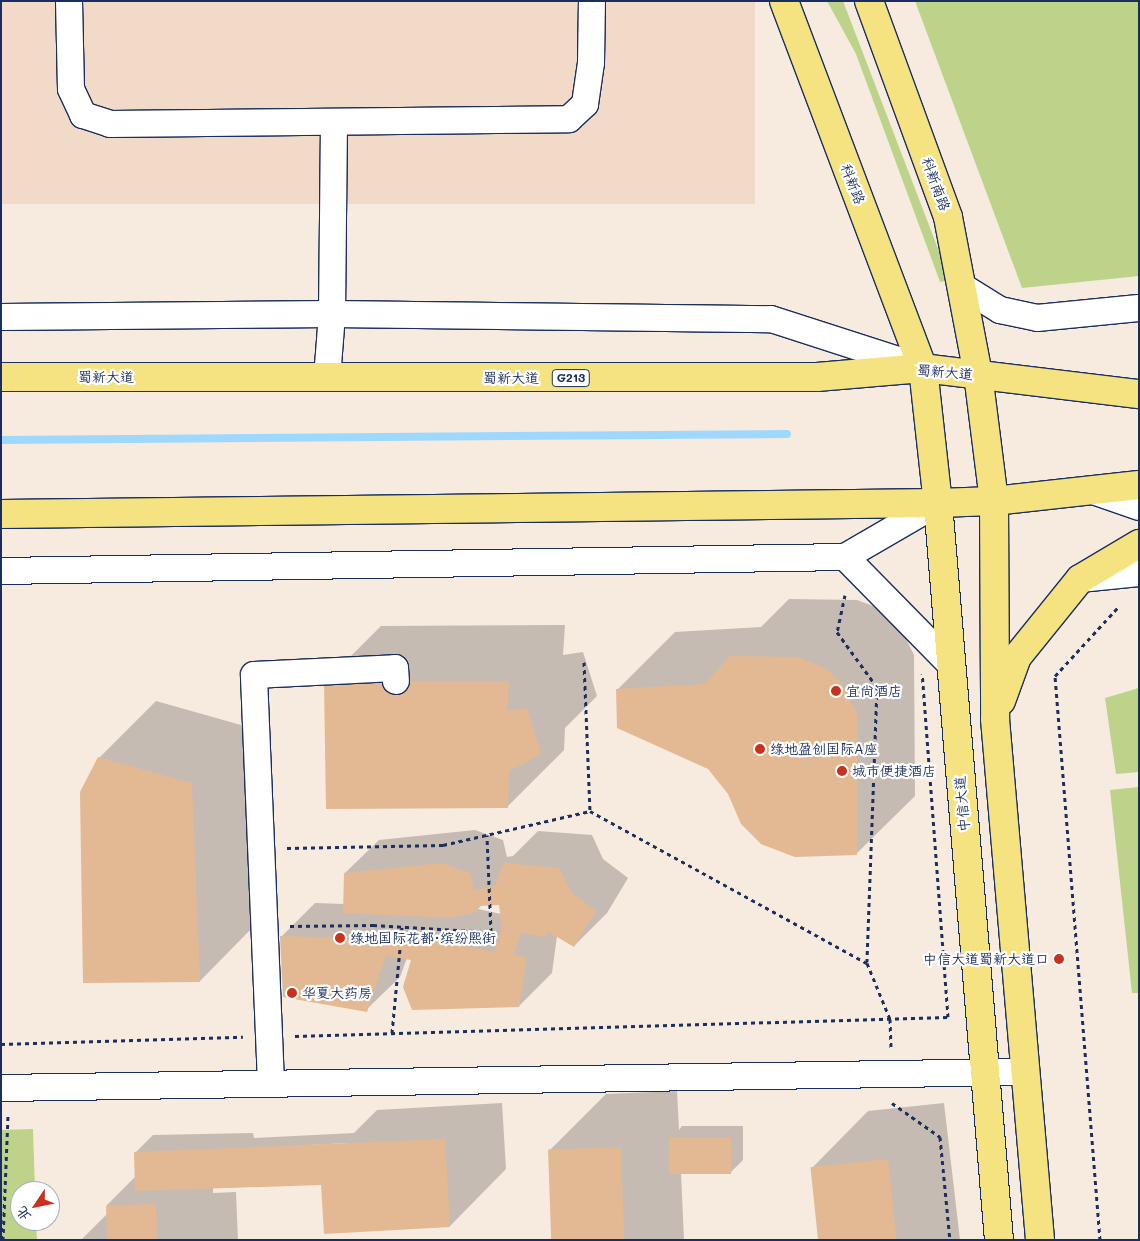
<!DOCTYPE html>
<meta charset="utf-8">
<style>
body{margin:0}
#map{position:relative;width:1140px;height:1241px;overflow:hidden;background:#f7eadf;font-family:Mali,"LXGW WenKai TC",sans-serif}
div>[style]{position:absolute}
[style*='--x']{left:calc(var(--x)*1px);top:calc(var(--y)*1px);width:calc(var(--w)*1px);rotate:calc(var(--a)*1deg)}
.built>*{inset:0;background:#f1dbc8;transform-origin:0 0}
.green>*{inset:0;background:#bdd389}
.shadow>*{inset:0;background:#0003}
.stream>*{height:8px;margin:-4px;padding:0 4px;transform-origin:4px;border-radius:4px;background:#9fd8ff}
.building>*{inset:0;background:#e3b993;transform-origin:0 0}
.path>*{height:3px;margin-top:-1.5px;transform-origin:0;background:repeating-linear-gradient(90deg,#1b2f5e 0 4px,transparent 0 8px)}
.roads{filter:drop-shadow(1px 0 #1b2f5e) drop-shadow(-1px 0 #1b2f5e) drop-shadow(0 1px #1b2f5e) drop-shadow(0 -1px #1b2f5e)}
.minor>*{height:26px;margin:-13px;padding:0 13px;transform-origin:13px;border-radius:13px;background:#fff}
.major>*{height:28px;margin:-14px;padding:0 14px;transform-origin:14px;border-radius:14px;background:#f5e382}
.highway>*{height:28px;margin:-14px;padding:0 14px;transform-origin:14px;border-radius:14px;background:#f5e382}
.dots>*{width:14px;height:14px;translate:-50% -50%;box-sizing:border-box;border:2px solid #fff;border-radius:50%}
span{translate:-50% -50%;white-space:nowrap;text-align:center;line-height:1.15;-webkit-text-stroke:4.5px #fff;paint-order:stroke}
.shield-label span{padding:1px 4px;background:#fff;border:1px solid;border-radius:4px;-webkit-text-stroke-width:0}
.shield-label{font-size:12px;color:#1b2f5e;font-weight:700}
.street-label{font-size:14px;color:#1b2f5e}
.poi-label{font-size:14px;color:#1b2f5e}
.left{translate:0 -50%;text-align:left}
.right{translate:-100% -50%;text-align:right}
.frame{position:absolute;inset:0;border:2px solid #1b2f5e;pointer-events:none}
.north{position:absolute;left:10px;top:1181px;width:50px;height:50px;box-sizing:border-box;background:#fff;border:1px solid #a4acbf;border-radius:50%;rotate:236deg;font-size:14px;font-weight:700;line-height:20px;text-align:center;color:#1b2f5e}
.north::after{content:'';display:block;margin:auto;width:18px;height:22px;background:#c8321e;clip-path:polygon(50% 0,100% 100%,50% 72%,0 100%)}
</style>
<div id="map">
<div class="built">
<div style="left:1px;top:1px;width:754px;height:203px"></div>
</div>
<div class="green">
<div style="clip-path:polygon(827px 1px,843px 1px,950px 280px,940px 282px,856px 54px)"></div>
<div style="clip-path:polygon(915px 1px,1139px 1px,1139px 276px,1022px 288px)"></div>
<div style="clip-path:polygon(1139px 688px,1139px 772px,1116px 774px,1105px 698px)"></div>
<div style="clip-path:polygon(1139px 787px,1139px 993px,1132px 993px,1110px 790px)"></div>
<div style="clip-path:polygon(33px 1129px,35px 1191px,20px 1191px,20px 1221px,36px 1221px,37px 1240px,1px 1240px,1px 1130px)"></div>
</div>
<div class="shadow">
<div style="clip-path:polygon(789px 599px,857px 600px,884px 610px,898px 623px,914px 655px,915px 796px,857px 853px,708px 768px,617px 690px,675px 632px,761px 627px)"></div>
<div style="clip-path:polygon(565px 625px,563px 655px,583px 652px,597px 696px,565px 728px,564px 750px,508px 806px,325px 682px,381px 626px)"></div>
<div style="clip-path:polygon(156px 701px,248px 727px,256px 924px,200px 981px,99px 758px)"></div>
<div style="clip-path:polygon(evenodd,475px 830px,503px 840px,507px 857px,513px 856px,538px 831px,592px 835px,603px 859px,628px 878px,607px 913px,574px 946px,557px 936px,552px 973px,519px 1006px,407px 958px,400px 977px,366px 1010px,285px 996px,282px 936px,315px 903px,344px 904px,345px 873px,379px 840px,475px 830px,500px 904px,501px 914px,478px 909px,482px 905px,500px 904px)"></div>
<div style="clip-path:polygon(677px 1091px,679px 1130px,682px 1126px,743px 1126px,743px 1160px,731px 1172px,681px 1172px,684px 1240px,553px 1240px,549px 1151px,606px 1094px)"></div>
<div style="clip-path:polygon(evenodd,502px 1103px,506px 1169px,450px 1226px,322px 1184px,213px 1188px,213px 1193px,236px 1192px,238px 1240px,81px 1240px,107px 1214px,107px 1205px,136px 1176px,135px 1153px,153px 1135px,253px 1133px,254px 1138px,354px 1133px,377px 1110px,502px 1103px,347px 1143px,347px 1145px,254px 1148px,347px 1143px)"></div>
<div style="clip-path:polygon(944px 1103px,960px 1240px,820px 1240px,812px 1168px,868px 1111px)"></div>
</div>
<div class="stream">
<div style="--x:1;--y:440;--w:786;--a:-0.44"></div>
</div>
<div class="building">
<div style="clip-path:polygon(730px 656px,799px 657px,825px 668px,840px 681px,857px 713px,857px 855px,795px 857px,761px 844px,741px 824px,728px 794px,708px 769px,617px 728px,616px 689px,705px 684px)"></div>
<div style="clip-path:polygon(509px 681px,507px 711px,527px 708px,541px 754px,509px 771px,508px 808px,326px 809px,324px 682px)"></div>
<div style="clip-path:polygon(98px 757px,192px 783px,200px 982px,83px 983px,80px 792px)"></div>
<div style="clip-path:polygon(442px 863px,470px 873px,474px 890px,495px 886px,504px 863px,559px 868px,571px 892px,596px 911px,574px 947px,547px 931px,545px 937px,521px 933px,514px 955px,527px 957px,519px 1007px,412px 1010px,403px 987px,411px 960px,386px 956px,367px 1012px,283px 997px,280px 936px,414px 940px,420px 937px,494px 952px,502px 928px,499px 905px,479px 906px,476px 912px,451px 918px,343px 913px,344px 873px)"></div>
<div style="left:669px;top:1138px;width:62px;height:36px"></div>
<div style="clip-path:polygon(445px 1139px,450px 1227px,324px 1234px,321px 1185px,135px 1191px,134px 1152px)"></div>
<div style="left:621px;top:1147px;width:93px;height:73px;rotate:88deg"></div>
<div style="left:888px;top:1159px;width:81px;height:78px;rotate:84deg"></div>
<div style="left:156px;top:1204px;width:36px;height:50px;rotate:88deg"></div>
</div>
<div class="path">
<div style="--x:845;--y:595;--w:38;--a:102"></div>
<div style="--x:837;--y:632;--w:68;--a:54"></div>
<div style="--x:877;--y:687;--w:275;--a:92.1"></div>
<div style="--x:584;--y:662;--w:149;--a:87.7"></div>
<div style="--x:287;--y:848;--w:156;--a:-1.1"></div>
<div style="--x:443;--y:845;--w:151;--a:-13"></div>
<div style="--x:590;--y:811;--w:316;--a:28.8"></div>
<div style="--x:867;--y:963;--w:61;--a:67.7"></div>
<div style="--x:890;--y:1019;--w:31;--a:88"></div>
<div style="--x:290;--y:926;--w:83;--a:-0.7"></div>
<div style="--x:373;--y:925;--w:118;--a:3.4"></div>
<div style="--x:491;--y:932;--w:97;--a:-92.4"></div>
<div style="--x:392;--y:1033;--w:106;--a:-84.6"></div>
<div style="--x:295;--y:1036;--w:653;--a:-1.67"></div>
<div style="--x:948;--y:1017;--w:344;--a:-94.3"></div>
<div style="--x:1;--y:1044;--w:242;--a:-1.7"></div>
<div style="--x:892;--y:1103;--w:59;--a:35.3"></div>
<div style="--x:940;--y:1137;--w:103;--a:84.5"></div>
<div style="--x:3;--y:1240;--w:127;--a:-87.7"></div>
<div style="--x:1100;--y:1240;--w:566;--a:-94.56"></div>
<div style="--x:1055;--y:676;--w:96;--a:-47.5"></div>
</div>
<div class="roads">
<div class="minor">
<div style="--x:69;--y:1;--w:88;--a:88.7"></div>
<div style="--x:71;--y:89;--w:29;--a:65"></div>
<div style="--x:83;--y:115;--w:28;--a:18"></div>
<div style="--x:110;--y:124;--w:459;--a:-0.6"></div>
<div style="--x:569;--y:119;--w:22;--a:-43"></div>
<div style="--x:585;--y:104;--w:41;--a:-81.7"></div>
<div style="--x:591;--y:63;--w:62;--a:-89.1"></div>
<div style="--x:963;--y:287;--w:44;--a:31.9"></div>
<div style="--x:1000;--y:310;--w:38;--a:12"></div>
<div style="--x:1037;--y:318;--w:102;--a:-5.6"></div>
<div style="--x:1;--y:317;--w:331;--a:-0.5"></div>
<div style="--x:332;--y:314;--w:439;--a:0.7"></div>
<div style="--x:771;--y:319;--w:160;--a:17.9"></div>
<div style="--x:327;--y:378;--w:64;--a:-85.5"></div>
<div style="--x:332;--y:314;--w:192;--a:-89.4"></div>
<div style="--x:1090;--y:490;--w:52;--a:19.1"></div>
<div style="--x:845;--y:557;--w:151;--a:45.5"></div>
<div style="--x:1;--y:571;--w:844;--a:-0.95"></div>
<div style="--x:845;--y:557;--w:108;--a:-30.1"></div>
<div style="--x:1080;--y:579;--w:59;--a:-5.8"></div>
<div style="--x:271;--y:1083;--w:408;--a:-92.4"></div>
<div style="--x:254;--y:675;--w:141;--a:-2.8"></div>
<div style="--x:395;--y:668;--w:13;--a:86"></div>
<div style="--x:1;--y:1088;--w:1024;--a:-0.9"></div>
</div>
<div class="major">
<div style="--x:784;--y:1;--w:392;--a:69.3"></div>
<div style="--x:923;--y:368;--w:136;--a:83.7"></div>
<div style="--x:938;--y:503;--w:740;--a:85.27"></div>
<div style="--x:869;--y:1;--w:230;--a:69.9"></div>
<div style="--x:948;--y:217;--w:160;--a:79.2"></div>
<div style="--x:978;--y:374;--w:128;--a:82.8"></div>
<div style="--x:994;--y:501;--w:218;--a:89.7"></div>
<div style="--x:995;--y:719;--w:523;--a:85.06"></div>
<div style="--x:1001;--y:701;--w:47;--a:-70"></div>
<div style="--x:1017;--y:657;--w:100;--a:-51.1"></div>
<div style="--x:1080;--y:579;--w:69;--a:-30.7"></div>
</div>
<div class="highway">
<div style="--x:1;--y:377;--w:816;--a:0"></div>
<div style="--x:817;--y:377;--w:106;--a:-4.9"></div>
<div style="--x:923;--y:368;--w:218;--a:6.9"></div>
<div style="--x:1;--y:514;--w:937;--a:-0.67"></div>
<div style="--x:938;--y:503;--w:56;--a:-2"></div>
<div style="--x:994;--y:501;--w:146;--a:-6.3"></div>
</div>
</div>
<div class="dots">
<div style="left:836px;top:691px;background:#c8321e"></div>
<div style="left:760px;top:749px;background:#c8321e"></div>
<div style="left:842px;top:771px;background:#c8321e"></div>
<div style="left:340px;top:938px;background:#c8321e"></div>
<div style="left:1059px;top:959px;background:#c8321e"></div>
<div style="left:292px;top:993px;background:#c8321e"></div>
</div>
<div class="shield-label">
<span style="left:571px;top:378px">G213</span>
</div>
<div class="street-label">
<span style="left:853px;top:184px;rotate:69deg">科新路</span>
<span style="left:936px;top:184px;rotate:70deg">科新南路</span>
<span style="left:945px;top:372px;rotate:5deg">蜀新大道</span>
<span style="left:106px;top:377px">蜀新大道</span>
<span style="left:511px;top:378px">蜀新大道</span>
<span style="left:962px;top:804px;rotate:-95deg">中信大道</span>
</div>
<div class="poi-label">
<span class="left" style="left:846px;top:691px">宜尚酒店</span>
<span class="left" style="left:770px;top:749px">绿地盈创国际A座</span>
<span class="left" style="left:852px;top:771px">城市便捷酒店</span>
<span class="left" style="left:350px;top:938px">绿地国际花都·缤纷熙街</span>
<span class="right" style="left:1049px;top:959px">中信大道蜀新大道口</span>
<span class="left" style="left:302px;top:993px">华夏大药房</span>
</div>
<div class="frame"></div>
<div class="north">北</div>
</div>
